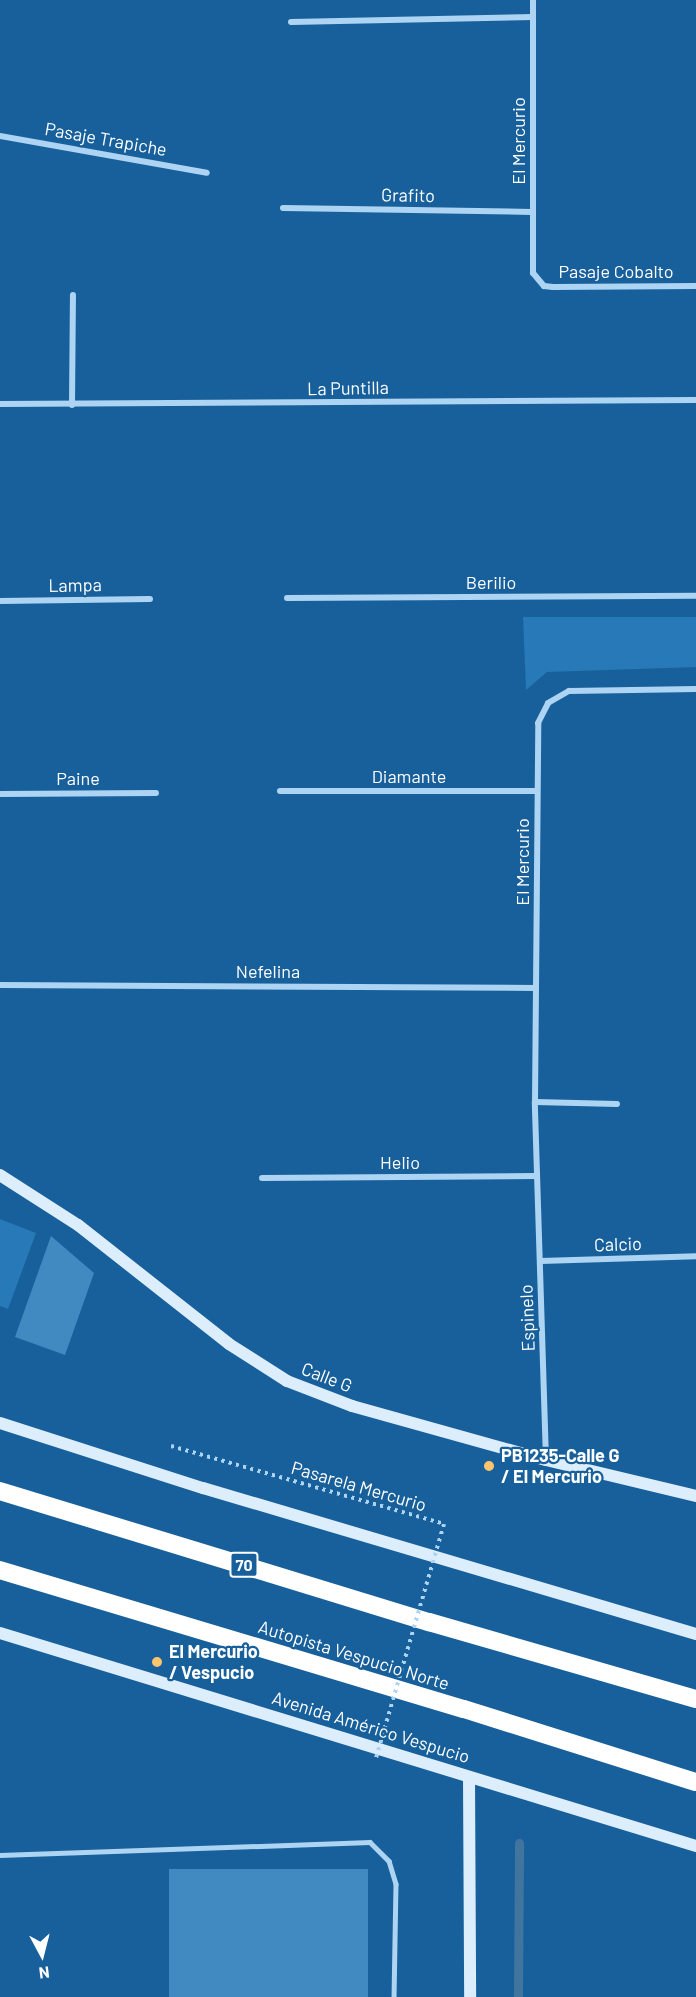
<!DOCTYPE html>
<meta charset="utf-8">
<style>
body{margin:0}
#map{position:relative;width:696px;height:1997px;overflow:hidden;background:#18609b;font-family:Barlow,sans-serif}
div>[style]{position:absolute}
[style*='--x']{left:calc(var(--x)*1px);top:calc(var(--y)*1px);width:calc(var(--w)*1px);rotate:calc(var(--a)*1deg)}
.green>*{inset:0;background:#2779b7}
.stream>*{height:9px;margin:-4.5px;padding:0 4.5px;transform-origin:4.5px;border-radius:4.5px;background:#42759e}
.building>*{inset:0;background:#4089c1;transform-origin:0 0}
.lane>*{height:4.5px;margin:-2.25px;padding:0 2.25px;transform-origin:2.25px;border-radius:2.25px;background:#add4f2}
.street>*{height:6px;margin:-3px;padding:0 3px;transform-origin:3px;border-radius:3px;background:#add4f2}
.secondary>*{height:12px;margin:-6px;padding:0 6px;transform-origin:6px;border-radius:6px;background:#dceefc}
.highway>*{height:18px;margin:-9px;padding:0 9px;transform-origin:9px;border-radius:9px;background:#fff}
.path-bridge>*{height:4px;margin-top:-2px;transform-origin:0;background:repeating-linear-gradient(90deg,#add4f2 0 3px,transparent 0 7.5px)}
.dots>*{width:16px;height:16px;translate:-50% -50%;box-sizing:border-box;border:3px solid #18609b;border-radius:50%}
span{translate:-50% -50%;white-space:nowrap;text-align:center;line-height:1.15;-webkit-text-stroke:4.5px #18609b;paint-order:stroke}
.shield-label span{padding:2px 4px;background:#18609b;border:2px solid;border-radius:4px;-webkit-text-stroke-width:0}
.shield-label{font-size:16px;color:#fff;font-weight:700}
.street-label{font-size:18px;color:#fff}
.poi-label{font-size:18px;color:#fff;font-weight:700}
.left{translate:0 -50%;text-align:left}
.north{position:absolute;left:12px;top:1925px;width:60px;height:60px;-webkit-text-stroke:4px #18609b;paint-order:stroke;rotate:173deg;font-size:16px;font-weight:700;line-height:24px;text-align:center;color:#fff}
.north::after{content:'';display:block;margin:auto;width:21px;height:27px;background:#fff;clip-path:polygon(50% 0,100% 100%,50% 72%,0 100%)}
</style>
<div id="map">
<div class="green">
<div style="clip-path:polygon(523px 617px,696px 617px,696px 667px,547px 672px,526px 690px)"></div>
<div style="clip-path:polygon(0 1219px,36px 1233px,8px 1309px,0 1306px)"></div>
</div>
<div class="stream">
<div style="--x:518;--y:1997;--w:154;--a:-89.6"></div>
</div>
<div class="building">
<div style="clip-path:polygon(51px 1236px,94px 1273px,65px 1355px,15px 1337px)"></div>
<div style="left:368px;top:1869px;width:128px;height:199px;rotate:90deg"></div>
</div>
<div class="lane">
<div style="--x:0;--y:1855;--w:370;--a:-2"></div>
<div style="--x:370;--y:1842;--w:27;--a:45"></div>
<div style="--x:389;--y:1861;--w:24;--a:73"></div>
<div style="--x:396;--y:1884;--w:113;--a:91"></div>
</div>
<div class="street">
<div style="--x:533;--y:0;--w:273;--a:90"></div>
<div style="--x:533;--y:273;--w:17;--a:50"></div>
<div style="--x:544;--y:286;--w:9;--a:6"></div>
<div style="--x:553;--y:287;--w:143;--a:-0.4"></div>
<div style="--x:291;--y:22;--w:242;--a:-1.2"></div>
<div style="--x:0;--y:136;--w:210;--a:10.1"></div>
<div style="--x:283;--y:208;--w:249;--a:0.9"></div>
<div style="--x:0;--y:404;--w:696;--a:-0.33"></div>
<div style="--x:72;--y:405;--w:110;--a:-89.5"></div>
<div style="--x:287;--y:598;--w:409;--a:-0.3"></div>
<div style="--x:0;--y:601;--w:150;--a:-0.8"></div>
<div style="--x:280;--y:791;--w:257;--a:0"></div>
<div style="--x:0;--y:794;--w:156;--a:-0.4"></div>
<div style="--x:0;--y:985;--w:536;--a:0.32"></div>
<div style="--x:535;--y:1102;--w:82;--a:1.4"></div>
<div style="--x:262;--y:1178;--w:275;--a:-0.4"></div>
<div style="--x:541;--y:1261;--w:155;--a:-1.8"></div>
<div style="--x:546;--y:1460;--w:358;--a:-91.8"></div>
<div style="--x:535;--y:1102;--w:379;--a:-89.5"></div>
<div style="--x:538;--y:723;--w:22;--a:-63"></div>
<div style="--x:548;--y:703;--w:24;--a:-30"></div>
<div style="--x:569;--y:691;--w:127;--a:-0.9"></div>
</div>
<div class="secondary">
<div style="--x:0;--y:1175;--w:93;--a:32.7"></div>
<div style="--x:78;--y:1225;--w:192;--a:38.2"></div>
<div style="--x:229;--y:1344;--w:69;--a:32.5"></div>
<div style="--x:287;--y:1381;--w:70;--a:21"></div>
<div style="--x:352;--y:1406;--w:201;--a:15.6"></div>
<div style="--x:546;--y:1460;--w:154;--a:13.5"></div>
<div style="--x:0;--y:1423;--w:213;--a:17.8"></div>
<div style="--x:203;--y:1488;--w:514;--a:16.5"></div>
<div style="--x:0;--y:1633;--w:728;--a:17.02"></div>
<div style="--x:469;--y:1777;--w:220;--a:89.7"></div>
</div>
<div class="highway">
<div style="--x:0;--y:1491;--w:449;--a:17"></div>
<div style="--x:429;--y:1622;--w:278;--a:16.1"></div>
<div style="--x:0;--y:1570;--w:484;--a:16.7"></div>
<div style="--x:464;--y:1709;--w:243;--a:17.5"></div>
</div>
<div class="path-bridge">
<div style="--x:171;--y:1446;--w:284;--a:15.9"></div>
<div style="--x:444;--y:1524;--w:244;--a:106.2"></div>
</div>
<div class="dots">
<div style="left:489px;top:1466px;background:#ffc46e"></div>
<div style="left:157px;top:1662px;background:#ffc46e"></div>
</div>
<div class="shield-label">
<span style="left:244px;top:1565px">70</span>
</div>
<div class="street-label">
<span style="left:106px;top:139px;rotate:10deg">Pasaje Trapiche</span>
<span style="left:518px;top:141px;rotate:-90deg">El Mercurio</span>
<span style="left:408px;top:195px;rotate:1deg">Grafito</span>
<span style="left:616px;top:271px">Pasaje Cobalto</span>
<span style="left:348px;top:388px;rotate:-1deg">La Puntilla</span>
<span style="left:491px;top:582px">Berilio</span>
<span style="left:75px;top:585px;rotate:-1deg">Lampa</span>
<span style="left:409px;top:776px">Diamante</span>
<span style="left:78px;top:778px">Paine</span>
<span style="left:522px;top:862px;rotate:-90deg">El Mercurio</span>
<span style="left:268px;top:971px">Nefelina</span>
<span style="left:400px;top:1162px">Helio</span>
<span style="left:618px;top:1244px;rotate:-2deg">Calcio</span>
<span style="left:527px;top:1318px;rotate:-92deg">Espinelo</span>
<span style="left:327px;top:1377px;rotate:21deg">Calle G</span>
<span style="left:359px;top:1486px;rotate:16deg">Pasarela Mercurio</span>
<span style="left:354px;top:1655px;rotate:17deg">Autopista Vespucio Norte</span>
<span style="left:371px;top:1727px;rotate:17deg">Avenida Américo Vespucio</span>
</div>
<div class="poi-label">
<span class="left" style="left:501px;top:1466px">PB1235-Calle G<br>/ El Mercurio</span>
<span class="left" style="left:169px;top:1662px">El Mercurio<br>/ Vespucio</span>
</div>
<div class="north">N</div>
</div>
